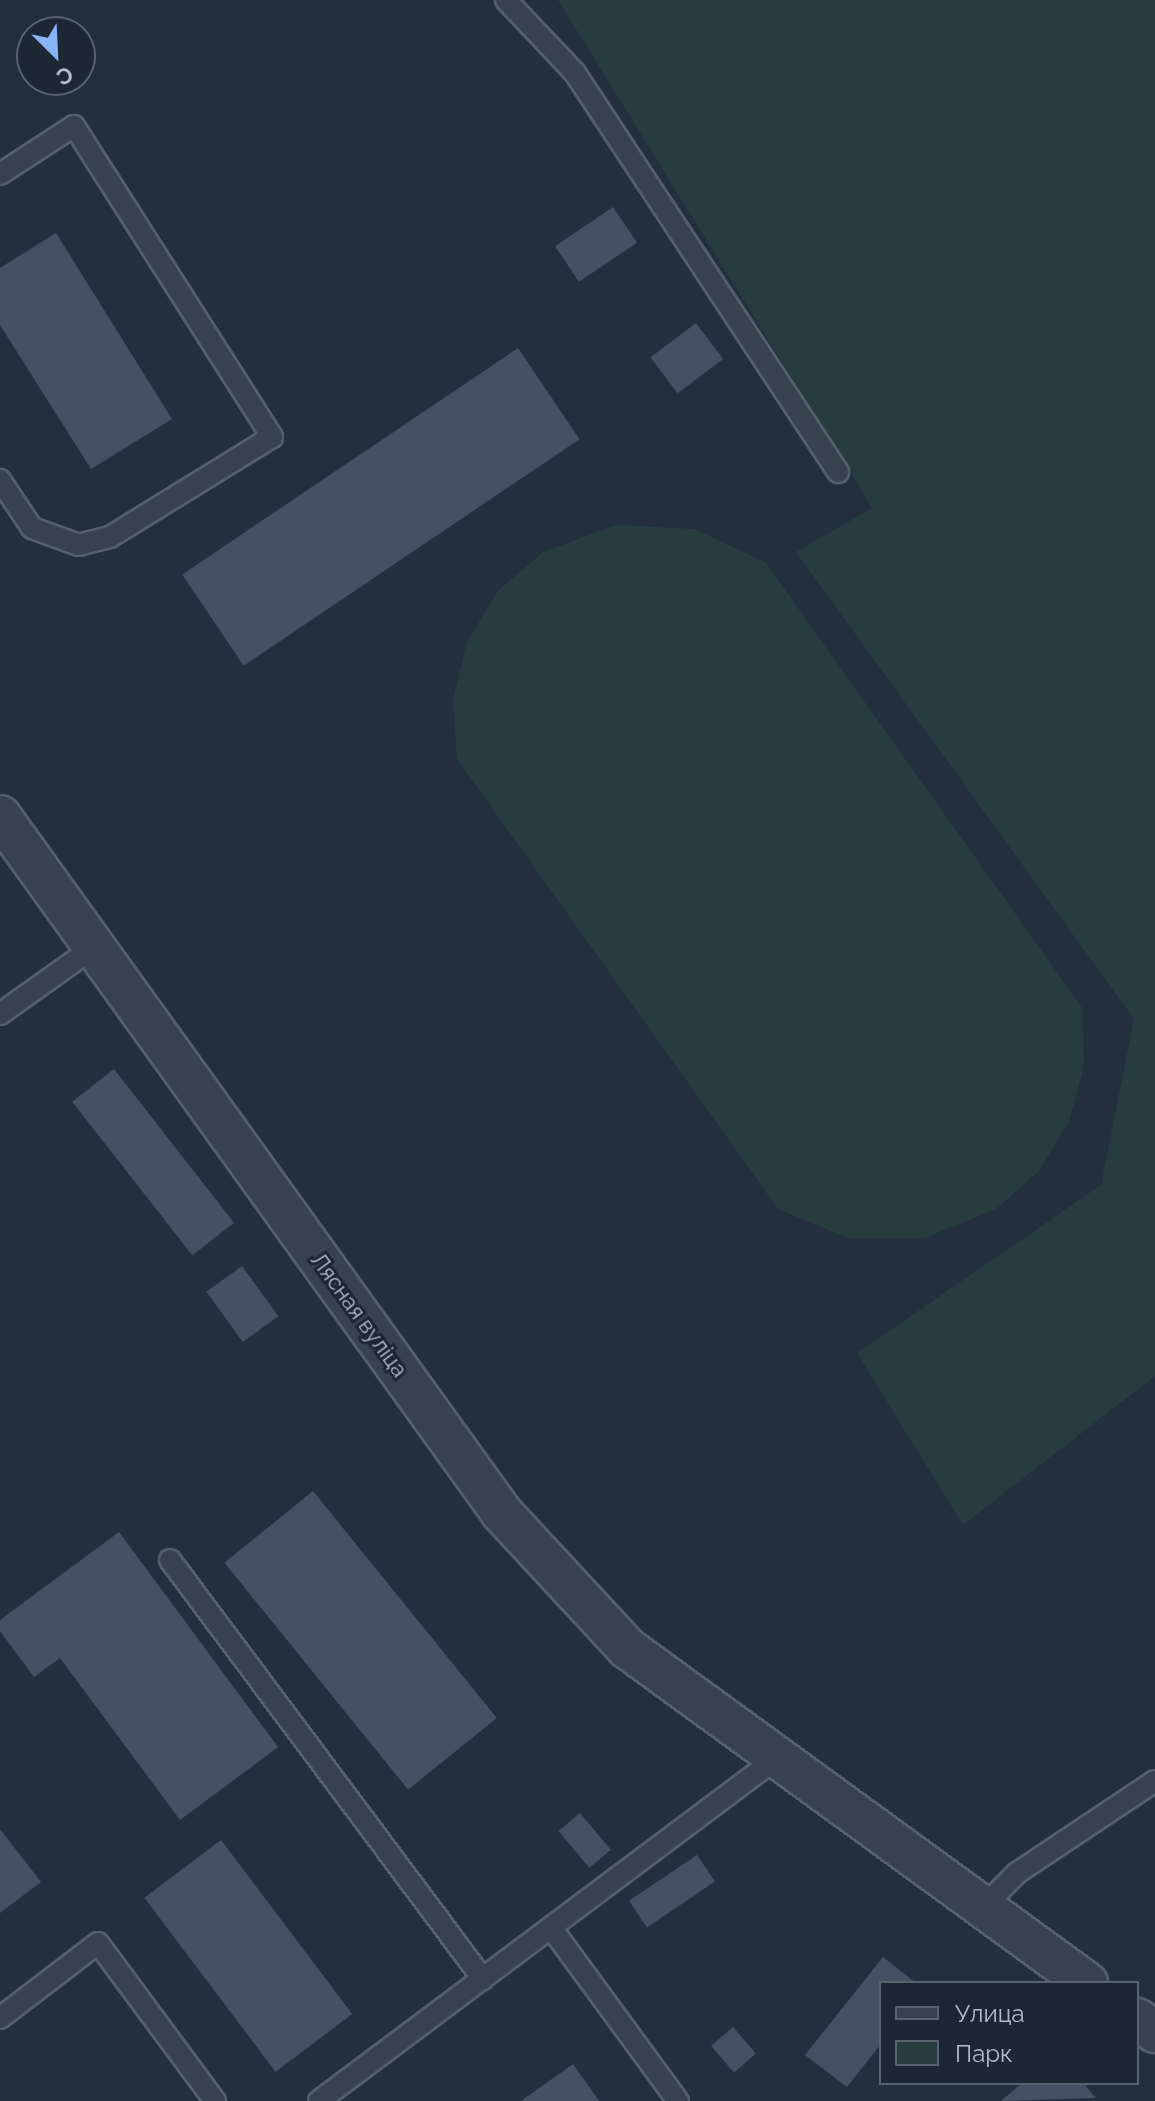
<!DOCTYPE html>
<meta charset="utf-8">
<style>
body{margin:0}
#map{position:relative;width:1155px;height:2101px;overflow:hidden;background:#242f3e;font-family:Raleway,sans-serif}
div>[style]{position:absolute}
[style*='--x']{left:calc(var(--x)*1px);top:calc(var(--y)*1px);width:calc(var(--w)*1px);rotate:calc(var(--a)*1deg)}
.green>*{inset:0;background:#263c3f}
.building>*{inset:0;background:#455162;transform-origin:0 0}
.roads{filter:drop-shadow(2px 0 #565f6c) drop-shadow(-2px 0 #565f6c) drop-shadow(0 2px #565f6c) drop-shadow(0 -2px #565f6c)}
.service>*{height:20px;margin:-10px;padding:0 10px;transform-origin:10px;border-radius:10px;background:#38414e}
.minor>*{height:40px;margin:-20px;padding:0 20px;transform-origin:20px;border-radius:20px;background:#38414e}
span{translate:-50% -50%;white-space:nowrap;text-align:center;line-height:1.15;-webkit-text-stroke:6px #1d2633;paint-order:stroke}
.street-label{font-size:22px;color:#b4bcc9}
.legend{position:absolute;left:879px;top:1981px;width:260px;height:104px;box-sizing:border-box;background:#1d2633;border:2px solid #59626f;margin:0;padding:10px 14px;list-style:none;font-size:24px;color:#b4bcc9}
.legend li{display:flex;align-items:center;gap:16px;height:40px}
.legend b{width:40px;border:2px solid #59626f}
.north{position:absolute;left:16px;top:16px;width:80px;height:80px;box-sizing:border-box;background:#1d2633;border:2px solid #59626f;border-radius:50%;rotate:156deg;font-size:22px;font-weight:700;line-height:32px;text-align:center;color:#b4bcc9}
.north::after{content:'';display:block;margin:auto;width:28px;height:36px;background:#8ab4f8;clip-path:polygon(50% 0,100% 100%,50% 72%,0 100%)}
</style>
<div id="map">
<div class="green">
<div style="clip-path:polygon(558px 0,1155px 0,1155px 1376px,963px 1525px,857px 1353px,1101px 1185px,1134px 1019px,796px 552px,872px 508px)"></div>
<div style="clip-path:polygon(616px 525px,695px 529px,766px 563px,1083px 1009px,1084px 1066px,1069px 1122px,1039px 1171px,996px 1209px,925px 1238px,848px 1238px,778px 1209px,457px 759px,453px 700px,467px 642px,498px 591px,543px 552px)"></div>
</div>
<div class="building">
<div style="left:613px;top:207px;width:43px;height:70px;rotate:56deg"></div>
<div style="clip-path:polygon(56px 233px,172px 419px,91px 469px,0 325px,0 268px)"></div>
<div style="left:696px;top:323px;width:45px;height:57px;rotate:53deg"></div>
<div style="left:518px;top:348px;width:110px;height:405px;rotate:56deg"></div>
<div style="left:114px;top:1069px;width:195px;height:53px;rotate:52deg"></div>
<div style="left:242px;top:1266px;width:62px;height:44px;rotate:54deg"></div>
<div style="left:313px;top:1491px;width:292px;height:114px;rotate:51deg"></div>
<div style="clip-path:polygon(119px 1532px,278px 1747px,180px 1820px,60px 1658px,34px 1677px,0 1631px,0 1620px)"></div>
<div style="left:580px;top:1813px;width:48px;height:28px;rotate:50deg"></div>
<div style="clip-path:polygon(0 1829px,41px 1882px,0 1913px)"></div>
<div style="left:221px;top:1840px;width:218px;height:96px;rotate:53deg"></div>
<div style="left:697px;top:1855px;width:32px;height:82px;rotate:56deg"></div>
<div style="clip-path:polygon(883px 1957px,916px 1983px,881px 1983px,881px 2044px,847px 2087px,805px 2055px)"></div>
<div style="left:733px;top:2027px;width:35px;height:29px;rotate:49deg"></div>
<div style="clip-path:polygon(573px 2064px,599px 2101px,521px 2101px)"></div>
<div style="clip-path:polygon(1022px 2083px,1083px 2083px,1096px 2098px,1001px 2101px)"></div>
</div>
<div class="roads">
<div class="service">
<div style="--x:506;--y:0;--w:100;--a:46.6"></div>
<div style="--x:575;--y:73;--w:478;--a:56.6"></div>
<div style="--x:0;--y:174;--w:88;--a:-33"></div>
<div style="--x:74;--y:126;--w:369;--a:57.5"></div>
<div style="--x:272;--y:437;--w:190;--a:148.3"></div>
<div style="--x:110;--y:537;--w:32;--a:166"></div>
<div style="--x:79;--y:545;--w:50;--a:-160.1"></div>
<div style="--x:32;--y:528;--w:58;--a:-123.7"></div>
<div style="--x:0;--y:1014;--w:114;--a:-35.4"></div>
<div style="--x:170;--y:1560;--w:523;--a:53.24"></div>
<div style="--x:983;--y:1907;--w:48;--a:-45"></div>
<div style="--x:1017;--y:1873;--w:166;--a:-33.7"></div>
<div style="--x:552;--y:1929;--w:213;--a:53.8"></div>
<div style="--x:0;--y:2018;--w:123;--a:-37.4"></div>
<div style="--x:98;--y:1943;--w:197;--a:53.5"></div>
<div style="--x:319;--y:2101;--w:572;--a:-36.83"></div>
</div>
<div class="minor">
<div style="--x:0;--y:816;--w:859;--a:54.24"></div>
<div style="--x:502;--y:1513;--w:184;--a:47.2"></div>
<div style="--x:627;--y:1648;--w:569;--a:36.06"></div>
<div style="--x:1137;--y:2019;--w:22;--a:36"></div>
</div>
</div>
<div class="street-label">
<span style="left:359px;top:1315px;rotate:54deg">Лясная вуліца</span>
</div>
<ul class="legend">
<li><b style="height:10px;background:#38414e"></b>Улица</li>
<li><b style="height:22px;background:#263c3f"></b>Парк</li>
</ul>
<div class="north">С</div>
</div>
